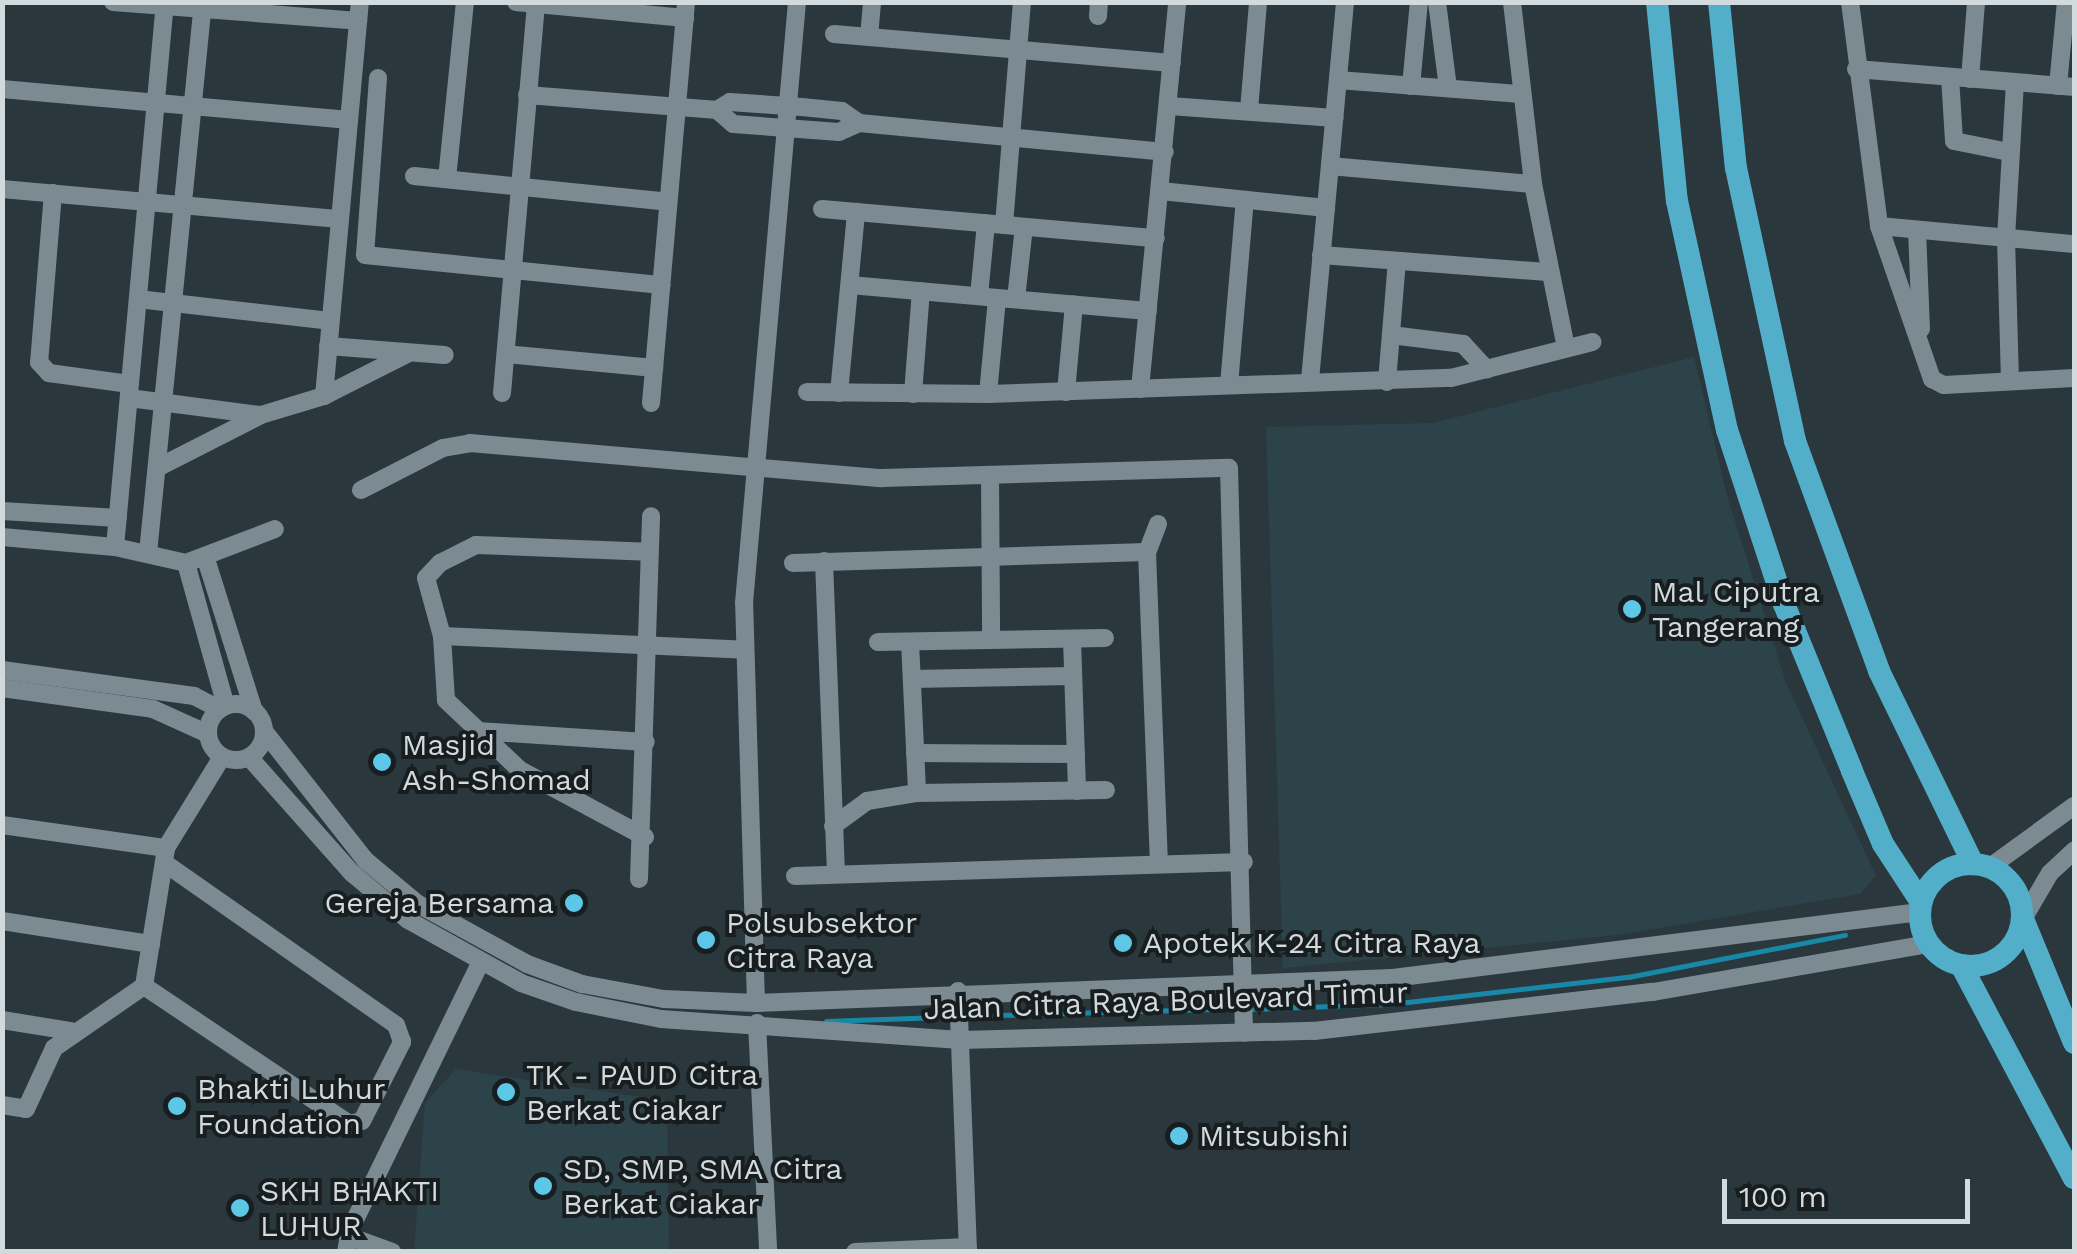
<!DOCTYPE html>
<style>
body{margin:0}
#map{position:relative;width:2077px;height:1254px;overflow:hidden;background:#2a383d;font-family:"Work Sans",sans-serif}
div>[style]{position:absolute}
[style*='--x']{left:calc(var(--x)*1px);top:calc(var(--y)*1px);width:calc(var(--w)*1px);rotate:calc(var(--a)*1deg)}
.built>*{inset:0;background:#2d434a}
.stream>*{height:5px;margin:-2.5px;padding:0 2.5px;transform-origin:2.5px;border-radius:2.5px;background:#1888a6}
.minor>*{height:18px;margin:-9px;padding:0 9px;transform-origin:9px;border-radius:9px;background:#7c8b91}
.minor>.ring{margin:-9px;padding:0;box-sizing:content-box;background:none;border:18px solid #7c8b91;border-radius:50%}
.major>*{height:22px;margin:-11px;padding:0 11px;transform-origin:11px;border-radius:11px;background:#53afc9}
.major>.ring{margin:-11px;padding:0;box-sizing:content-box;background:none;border:22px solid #53afc9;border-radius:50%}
.dots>*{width:28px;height:28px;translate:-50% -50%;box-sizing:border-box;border:5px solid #181e20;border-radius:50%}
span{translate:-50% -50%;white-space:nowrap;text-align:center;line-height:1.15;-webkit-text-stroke:8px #181e20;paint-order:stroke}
.poi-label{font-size:30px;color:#d1dadd}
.left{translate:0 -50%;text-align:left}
.right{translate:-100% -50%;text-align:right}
.street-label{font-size:30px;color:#d1dadd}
.frame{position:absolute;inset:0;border:5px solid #d1dadd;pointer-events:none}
.scale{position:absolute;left:1722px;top:1179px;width:248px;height:45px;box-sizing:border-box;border:5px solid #d1dadd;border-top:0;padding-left:12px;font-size:30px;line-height:35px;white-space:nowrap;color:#d1dadd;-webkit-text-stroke:8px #181e20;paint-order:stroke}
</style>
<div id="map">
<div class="built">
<div style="clip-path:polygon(1694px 357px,1727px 496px,1786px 683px,1876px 876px,1860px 894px,1617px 935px,1283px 968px,1266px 427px,1433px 423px)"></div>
<div style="clip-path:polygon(456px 1069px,667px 1101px,669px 1251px,414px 1251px,425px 1103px)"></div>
</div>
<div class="stream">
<div style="--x:1251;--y:1009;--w:139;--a:-2.1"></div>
<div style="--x:1390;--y:1004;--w:240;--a:-6.5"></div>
<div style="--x:1628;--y:977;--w:221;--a:-11"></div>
<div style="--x:966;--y:1016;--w:258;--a:-1.6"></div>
<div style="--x:826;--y:1021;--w:115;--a:-2"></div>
</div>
<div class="minor">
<div style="--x:113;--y:2;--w:246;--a:4.4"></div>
<div style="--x:516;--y:2;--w:170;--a:5.4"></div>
<div style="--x:1437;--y:2;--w:87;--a:82.7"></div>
<div style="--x:1512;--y:2;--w:183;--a:83.4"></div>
<div style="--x:1533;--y:184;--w:166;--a:78.6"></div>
<div style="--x:1850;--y:2;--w:226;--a:82.6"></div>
<div style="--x:1879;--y:226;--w:162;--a:70.9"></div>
<div style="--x:1932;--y:379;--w:13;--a:27"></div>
<div style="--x:1944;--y:385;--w:130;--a:-3.1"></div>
<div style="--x:1098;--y:16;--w:14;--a:-86"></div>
<div style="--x:834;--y:34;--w:339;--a:4.9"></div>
<div style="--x:869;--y:37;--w:35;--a:-85"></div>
<div style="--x:1856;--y:69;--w:219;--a:4.7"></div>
<div style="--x:1950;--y:77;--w:64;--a:86.4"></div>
<div style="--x:1954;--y:141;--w:56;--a:11.3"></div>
<div style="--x:378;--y:78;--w:177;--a:94.2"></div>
<div style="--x:365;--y:255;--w:298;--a:5.8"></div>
<div style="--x:1970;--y:79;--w:77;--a:-85.5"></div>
<div style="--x:1338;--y:80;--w:184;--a:4.4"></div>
<div style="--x:1411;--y:86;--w:84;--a:-84.6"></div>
<div style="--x:2058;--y:86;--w:84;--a:-84.6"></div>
<div style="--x:2;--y:89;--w:346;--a:5.1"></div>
<div style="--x:527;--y:95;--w:191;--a:4.5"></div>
<div style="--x:717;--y:110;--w:15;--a:-32"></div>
<div style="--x:730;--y:102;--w:72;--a:4"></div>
<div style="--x:802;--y:107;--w:40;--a:5.7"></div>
<div style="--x:842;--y:111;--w:21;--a:35"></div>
<div style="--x:859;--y:123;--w:307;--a:5.4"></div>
<div style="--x:1170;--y:106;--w:165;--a:4.2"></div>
<div style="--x:717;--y:110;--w:21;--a:41"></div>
<div style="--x:733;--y:124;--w:106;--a:4.3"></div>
<div style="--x:839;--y:132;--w:22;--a:-24"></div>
<div style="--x:1249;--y:110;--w:108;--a:-85.2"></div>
<div style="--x:1330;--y:166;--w:204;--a:5.1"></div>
<div style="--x:414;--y:176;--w:255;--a:5.8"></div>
<div style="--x:447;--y:179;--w:178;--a:-84.2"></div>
<div style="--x:2;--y:189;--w:339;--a:5.1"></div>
<div style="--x:1161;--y:191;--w:166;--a:5.9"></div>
<div style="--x:53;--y:193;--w:170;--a:94.7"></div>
<div style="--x:39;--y:362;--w:15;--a:48"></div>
<div style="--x:49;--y:373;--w:81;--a:7.8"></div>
<div style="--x:822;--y:209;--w:335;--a:5"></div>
<div style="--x:1004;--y:225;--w:224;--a:-85.4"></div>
<div style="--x:1879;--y:226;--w:196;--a:5.3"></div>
<div style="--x:1917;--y:230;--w:99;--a:87.7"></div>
<div style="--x:1321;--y:255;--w:227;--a:4.3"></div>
<div style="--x:850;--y:285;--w:299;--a:5"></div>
<div style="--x:979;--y:296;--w:73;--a:-84.5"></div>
<div style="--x:138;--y:299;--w:193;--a:6.5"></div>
<div style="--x:1016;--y:299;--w:72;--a:-83.7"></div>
<div style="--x:1391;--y:335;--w:73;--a:7.1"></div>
<div style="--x:1463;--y:344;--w:35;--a:47"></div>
<div style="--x:328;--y:346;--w:117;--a:4.4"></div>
<div style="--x:506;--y:354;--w:149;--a:5.4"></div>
<div style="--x:1310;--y:380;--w:380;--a:-84.7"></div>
<div style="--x:2010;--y:381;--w:143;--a:-91.6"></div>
<div style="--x:2006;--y:238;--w:156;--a:-86.7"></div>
<div style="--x:1387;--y:382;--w:121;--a:-85.3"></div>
<div style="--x:1229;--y:385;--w:186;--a:-85.1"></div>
<div style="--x:1140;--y:389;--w:389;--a:-84.5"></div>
<div style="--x:807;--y:392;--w:181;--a:0.6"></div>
<div style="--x:988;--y:394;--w:463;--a:-2"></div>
<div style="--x:1451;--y:378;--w:146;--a:-14.3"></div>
<div style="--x:1066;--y:392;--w:88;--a:-84.8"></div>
<div style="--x:502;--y:393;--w:392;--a:-85"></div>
<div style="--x:839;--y:393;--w:182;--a:-84.6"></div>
<div style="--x:913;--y:394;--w:103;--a:-85.6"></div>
<div style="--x:988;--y:394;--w:96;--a:-84.6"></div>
<div style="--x:324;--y:396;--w:93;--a:-26.8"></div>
<div style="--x:129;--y:398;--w:132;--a:7.4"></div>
<div style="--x:651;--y:403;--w:403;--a:-85"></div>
<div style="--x:159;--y:467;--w:114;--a:-27"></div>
<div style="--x:261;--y:415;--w:66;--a:-16.8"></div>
<div style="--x:324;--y:396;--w:396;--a:-84.8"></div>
<div style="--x:990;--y:476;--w:161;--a:89.6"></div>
<div style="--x:361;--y:490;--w:92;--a:-27.1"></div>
<div style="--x:443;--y:448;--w:27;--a:-10"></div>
<div style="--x:470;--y:443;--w:413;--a:4.9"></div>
<div style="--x:882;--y:478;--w:347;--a:-1.7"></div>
<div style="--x:1229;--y:468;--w:565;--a:88.48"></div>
<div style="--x:2;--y:511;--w:116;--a:3.5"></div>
<div style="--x:1158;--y:524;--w:30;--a:111"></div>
<div style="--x:1147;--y:552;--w:312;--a:87.8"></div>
<div style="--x:2;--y:537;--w:113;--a:5.1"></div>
<div style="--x:115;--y:547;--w:73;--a:12.7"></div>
<div style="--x:186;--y:563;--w:95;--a:-20.9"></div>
<div style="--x:115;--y:547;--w:547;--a:-84.76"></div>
<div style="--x:148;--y:553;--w:554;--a:-84.3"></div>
<div style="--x:205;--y:556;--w:163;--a:72.5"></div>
<div style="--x:824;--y:561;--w:312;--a:87.8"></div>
<div style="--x:186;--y:563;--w:148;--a:74.4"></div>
<div style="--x:793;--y:563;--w:354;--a:-1.8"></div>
<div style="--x:442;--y:636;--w:303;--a:2.6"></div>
<div style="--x:1072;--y:639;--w:152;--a:88.1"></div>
<div style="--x:878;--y:642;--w:227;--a:-1"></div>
<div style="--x:910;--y:642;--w:151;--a:87.3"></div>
<div style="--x:2;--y:670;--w:194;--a:7.7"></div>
<div style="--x:194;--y:696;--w:29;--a:27"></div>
<div style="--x:912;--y:679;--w:161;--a:-1.1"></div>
<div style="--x:2;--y:688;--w:152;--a:7.9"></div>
<div style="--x:153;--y:709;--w:60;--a:24.4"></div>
<div class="ring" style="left:208px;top:704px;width:38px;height:38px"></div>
<div style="--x:264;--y:731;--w:164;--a:51.9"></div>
<div style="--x:365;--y:860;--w:69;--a:39.7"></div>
<div style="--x:418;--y:904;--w:124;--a:28.8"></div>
<div style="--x:527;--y:964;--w:59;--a:20"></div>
<div style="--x:582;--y:984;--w:83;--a:10.4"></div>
<div style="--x:664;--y:999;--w:92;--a:2.5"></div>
<div style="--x:756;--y:1003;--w:637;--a:-2.25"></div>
<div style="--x:1393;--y:978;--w:531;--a:-7.14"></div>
<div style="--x:477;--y:731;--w:169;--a:3.7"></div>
<div style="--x:915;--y:753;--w:161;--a:0.4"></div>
<div style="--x:249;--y:757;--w:155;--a:48.4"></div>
<div style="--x:352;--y:873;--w:73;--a:40"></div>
<div style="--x:408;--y:920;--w:129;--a:29.1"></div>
<div style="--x:521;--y:983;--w:58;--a:19.1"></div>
<div style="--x:576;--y:1002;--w:87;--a:11.3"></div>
<div style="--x:661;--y:1019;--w:300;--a:4"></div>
<div style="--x:960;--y:1040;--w:354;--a:-1.5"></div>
<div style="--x:1314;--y:1031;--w:341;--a:-6.6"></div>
<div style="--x:1653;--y:992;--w:280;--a:-9.9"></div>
<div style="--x:2;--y:825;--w:166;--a:8"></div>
<div style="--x:833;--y:826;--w:42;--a:-36.3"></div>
<div style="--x:867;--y:801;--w:51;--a:-9.1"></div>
<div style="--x:917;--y:793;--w:189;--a:-0.9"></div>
<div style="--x:645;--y:837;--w:142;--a:-151.8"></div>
<div style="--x:520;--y:770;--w:102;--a:-136.6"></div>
<div style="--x:446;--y:700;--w:64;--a:-93.6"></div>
<div style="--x:442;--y:636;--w:60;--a:-105.4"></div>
<div style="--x:426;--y:578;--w:21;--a:-47"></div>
<div style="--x:440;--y:563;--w:40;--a:-26.6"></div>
<div style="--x:476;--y:545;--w:171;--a:2.3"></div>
<div style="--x:1990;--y:867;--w:104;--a:-36"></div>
<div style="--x:795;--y:876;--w:449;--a:-1.8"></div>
<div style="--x:639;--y:879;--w:363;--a:-88.1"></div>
<div style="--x:2023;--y:919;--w:53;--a:-59.6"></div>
<div style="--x:2050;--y:873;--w:33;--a:-43"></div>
<div style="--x:2;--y:921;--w:151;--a:8.8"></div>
<div style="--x:144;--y:986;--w:247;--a:33.9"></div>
<div style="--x:349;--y:1124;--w:13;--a:-13"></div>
<div style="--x:362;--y:1121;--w:89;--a:-63.1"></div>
<div style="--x:402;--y:1042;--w:18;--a:-109"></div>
<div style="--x:396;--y:1025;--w:281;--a:-145"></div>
<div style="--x:958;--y:991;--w:261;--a:87.8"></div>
<div style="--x:756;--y:1003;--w:400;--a:-91.7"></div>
<div style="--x:744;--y:603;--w:603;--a:-84.96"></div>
<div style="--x:2;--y:1020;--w:70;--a:9.1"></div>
<div style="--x:757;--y:1023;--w:229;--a:87.2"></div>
<div style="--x:2;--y:1105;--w:24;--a:9"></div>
<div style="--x:26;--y:1109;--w:67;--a:-65.3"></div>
<div style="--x:54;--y:1048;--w:109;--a:-34.6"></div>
<div style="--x:144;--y:986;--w:140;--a:-80.9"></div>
<div style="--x:166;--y:848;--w:107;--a:-58.4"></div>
<div style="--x:348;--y:1236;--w:47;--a:20"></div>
<div style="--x:346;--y:1252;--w:22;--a:-80"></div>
<div style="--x:350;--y:1230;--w:299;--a:-64"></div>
<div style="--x:855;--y:1252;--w:113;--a:-2.5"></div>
</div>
<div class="major">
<div style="--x:1657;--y:2;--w:200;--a:84.3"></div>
<div style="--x:1677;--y:201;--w:234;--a:77.7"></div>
<div style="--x:1727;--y:430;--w:183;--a:71.9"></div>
<div style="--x:1784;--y:604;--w:180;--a:67.8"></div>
<div style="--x:1852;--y:771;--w:79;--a:67"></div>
<div style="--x:1883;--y:844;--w:69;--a:56.8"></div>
<div style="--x:1719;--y:2;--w:167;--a:84.2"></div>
<div style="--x:1736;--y:168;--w:279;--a:77.8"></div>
<div style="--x:1795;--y:441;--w:245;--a:69.9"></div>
<div style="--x:1879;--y:671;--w:215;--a:64"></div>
<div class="ring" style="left:1920px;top:864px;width:80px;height:80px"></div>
<div style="--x:2023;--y:919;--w:134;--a:67.6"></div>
<div style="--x:1961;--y:965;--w:241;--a:62.1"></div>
</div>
<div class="dots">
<div style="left:1632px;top:609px;background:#5dc7e8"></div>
<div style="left:382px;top:762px;background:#5dc7e8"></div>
<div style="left:574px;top:903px;background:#5dc7e8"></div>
<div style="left:706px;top:940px;background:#5dc7e8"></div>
<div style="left:1123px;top:943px;background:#5dc7e8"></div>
<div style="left:506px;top:1092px;background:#5dc7e8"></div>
<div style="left:177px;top:1106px;background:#5dc7e8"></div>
<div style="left:1179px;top:1136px;background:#5dc7e8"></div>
<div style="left:543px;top:1186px;background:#5dc7e8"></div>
<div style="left:240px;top:1208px;background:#5dc7e8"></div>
</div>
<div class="poi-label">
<span class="left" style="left:1652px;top:609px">Mal Ciputra<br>Tangerang</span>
<span class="left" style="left:402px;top:762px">Masjid<br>Ash-Shomad</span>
<span class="right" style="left:554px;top:903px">Gereja Bersama</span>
<span class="left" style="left:726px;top:940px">Polsubsektor<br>Citra Raya</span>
<span class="left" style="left:1143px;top:943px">Apotek K-24 Citra Raya</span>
<span class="left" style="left:526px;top:1092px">TK - PAUD Citra<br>Berkat Ciakar</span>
<span class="left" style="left:197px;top:1106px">Bhakti Luhur<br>Foundation</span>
<span class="left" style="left:1199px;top:1136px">Mitsubishi</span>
<span class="left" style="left:563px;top:1186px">SD, SMP, SMA Citra<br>Berkat Ciakar</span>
<span class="left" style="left:260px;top:1208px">SKH BHAKTI<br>LUHUR</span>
</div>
<div class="street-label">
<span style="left:1166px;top:1001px;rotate:-2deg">Jalan Citra Raya Boulevard Timur</span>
</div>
<div class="frame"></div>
<div class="scale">100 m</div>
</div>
